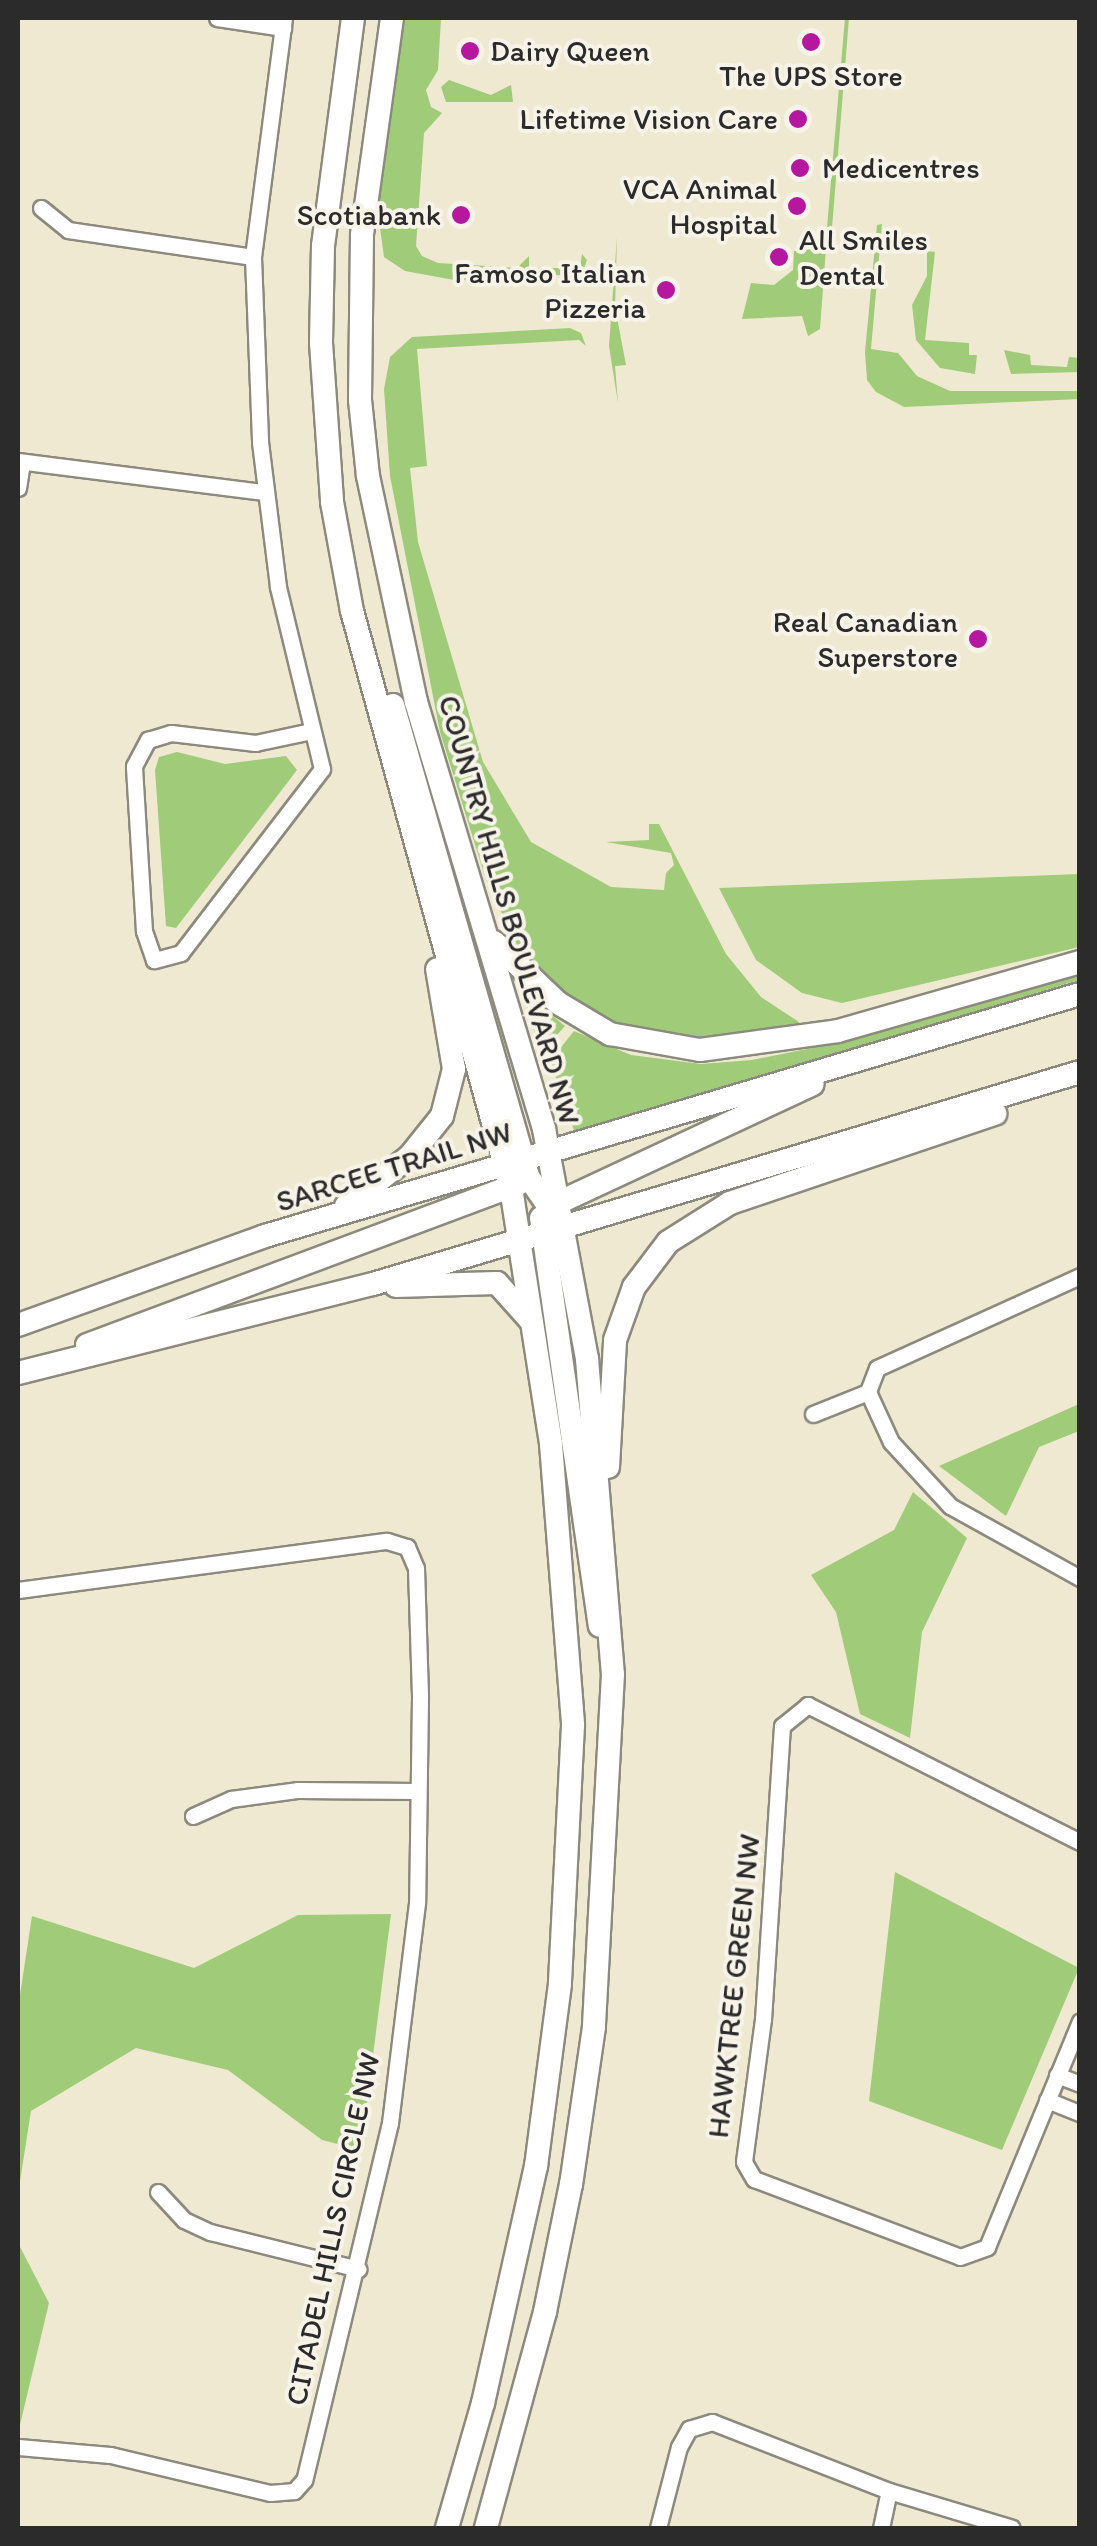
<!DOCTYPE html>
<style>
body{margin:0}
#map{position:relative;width:1097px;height:2546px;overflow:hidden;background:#eee9d0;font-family:Itim,sans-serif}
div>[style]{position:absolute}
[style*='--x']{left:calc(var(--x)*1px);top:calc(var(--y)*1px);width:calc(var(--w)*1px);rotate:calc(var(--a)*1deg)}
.green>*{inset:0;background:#a0cb78}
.roads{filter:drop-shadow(2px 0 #8c8a7e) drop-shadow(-2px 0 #8c8a7e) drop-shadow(0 2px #8c8a7e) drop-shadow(0 -2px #8c8a7e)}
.street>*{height:15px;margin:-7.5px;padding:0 7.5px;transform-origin:7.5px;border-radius:7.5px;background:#fff}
.secondary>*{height:22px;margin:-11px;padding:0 11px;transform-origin:11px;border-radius:11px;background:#fff}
.dots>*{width:28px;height:28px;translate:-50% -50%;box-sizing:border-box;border:5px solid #f7f3e8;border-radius:50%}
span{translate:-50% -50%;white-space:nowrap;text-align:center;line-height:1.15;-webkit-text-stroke:8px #f7f3e8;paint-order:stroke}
.poi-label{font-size:30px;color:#2b2b2b}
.left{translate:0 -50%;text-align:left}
.right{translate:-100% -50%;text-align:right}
.street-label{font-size:30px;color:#2b2b2b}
.frame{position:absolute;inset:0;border:20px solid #2b2b2b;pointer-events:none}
</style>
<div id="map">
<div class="green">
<div style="clip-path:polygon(401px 18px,441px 18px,438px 70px,426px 90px,431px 107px,442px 113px,424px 133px,416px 246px,422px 256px,438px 263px,517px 268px,529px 256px,529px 268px,580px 268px,582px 254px,587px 260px,582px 274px,454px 280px,405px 271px,384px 257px,376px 199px)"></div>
<div style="clip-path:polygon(845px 18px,849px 18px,831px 240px,826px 239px)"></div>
<div style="clip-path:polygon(449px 80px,491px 95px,511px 85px,513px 102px,446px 102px,441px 87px)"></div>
<div style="clip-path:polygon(882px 224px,871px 349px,898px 353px,917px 376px,950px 391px,1079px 391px,1079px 399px,904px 407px,876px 392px,867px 380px,865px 352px,877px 225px)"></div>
<div style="clip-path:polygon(617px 237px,615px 307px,626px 365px,615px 366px,618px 403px,609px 346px)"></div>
<div style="clip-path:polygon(826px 248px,820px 329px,808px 336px,802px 316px,742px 319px,751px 283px,774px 285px,793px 270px,794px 251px)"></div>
<div style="clip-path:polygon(927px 251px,935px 252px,925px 340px,969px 343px,969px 355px,977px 355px,975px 374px,940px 368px,916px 340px,912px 305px,927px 276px)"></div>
<div style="clip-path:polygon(570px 328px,581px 333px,586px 346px,579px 340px,417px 349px,427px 466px,410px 468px,418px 542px,483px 762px,531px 842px,611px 887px,664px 890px,666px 873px,674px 865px,671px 853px,606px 842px,649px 840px,649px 824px,659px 824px,726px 954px,761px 997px,799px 1022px,798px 1031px,691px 1041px,628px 1031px,576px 1007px,519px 949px,486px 880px,440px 732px,390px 476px,384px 389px,390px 357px,412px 337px)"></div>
<div style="clip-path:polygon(1004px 350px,1030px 355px,1031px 365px,1067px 367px,1069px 357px,1079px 358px,1079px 372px,1011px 374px)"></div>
<div style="clip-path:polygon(177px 752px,225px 764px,286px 756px,297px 770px,176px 928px,166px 926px,155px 770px,159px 757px)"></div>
<div style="clip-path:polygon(1079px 874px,1079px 947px,842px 1003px,802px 993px,756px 960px,719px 888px)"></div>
<div style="clip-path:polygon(1079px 969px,1079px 980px,575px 1133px,550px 1061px,574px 1031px,631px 1055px,701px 1064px,752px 1060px,822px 1046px)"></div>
<div style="clip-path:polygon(532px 999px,565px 1026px,541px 1053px,526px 1004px)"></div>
<div style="clip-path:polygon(1079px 1404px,1079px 1431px,1039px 1447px,1006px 1516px,939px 1466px)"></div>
<div style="clip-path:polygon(913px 1492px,967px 1538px,922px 1632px,910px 1738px,860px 1714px,836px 1612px,811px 1575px,894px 1530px)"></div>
<div style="clip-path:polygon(895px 1872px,1079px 1968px,1002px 2150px,869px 2101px)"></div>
<div style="clip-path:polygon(391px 1914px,361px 2150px,322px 2140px,228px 2070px,136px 2048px,31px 2111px,18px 2194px,18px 2008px,32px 1916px,194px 1968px,298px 1915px)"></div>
<div style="clip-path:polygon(18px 2243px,49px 2303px,19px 2429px,18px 2429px)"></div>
</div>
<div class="roads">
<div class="street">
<div style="--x:217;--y:18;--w:67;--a:8.6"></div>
<div style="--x:284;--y:18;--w:241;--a:97.4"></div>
<div style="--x:253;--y:257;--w:185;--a:87.8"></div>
<div style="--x:260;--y:442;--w:146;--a:82.9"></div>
<div style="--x:278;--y:587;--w:187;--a:76.4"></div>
<div style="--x:322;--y:769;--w:232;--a:127.5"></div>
<div style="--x:181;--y:953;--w:28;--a:165"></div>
<div style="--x:154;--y:960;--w:31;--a:-109"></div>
<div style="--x:144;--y:931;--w:165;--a:-93.5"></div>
<div style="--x:134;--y:766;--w:30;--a:-62"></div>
<div style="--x:148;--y:740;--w:24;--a:-17"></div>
<div style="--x:171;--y:733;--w:85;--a:6.8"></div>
<div style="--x:255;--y:743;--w:57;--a:-12.1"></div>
<div style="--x:41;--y:208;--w:35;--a:39"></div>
<div style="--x:68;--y:230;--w:187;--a:8.3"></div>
<div style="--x:18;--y:461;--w:248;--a:7.2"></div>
<div style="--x:18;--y:488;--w:26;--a:-81"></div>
<div style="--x:1080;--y:1276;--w:223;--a:155.6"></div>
<div style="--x:877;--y:1368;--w:26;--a:111"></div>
<div style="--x:868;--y:1392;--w:55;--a:65.3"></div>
<div style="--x:891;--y:1442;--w:87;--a:47.3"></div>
<div style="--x:950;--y:1506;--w:149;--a:29"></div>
<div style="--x:813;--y:1414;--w:59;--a:-21.8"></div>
<div style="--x:18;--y:1590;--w:372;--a:-7.6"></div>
<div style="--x:387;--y:1541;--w:21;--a:17"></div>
<div style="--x:407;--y:1547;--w:23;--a:67"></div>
<div style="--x:416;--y:1568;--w:130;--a:88.2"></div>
<div style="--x:420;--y:1698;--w:205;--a:90.8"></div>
<div style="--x:417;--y:1903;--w:222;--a:97"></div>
<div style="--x:390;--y:2123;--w:367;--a:103.5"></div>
<div style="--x:304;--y:2480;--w:15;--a:132"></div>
<div style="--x:294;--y:2491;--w:24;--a:175"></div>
<div style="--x:270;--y:2493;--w:164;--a:-166.6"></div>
<div style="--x:110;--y:2455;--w:92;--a:-175"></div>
<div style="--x:193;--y:1816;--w:42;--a:-24.1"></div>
<div style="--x:231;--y:1799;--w:68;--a:-7.7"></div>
<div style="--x:298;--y:1790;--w:119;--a:0.5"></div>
<div style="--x:1080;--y:1842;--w:305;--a:-153.3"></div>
<div style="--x:808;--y:1705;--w:33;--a:141"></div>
<div style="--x:782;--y:1726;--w:294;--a:93.7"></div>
<div style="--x:763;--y:2019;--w:144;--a:97.6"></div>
<div style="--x:744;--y:2162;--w:20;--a:60"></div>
<div style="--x:754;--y:2179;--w:220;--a:20.7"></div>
<div style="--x:960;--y:2257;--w:29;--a:-20"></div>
<div style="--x:987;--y:2247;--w:244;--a:-67.6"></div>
<div style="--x:1057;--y:2075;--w:25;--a:21"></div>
<div style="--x:1047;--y:2100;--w:35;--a:22"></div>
<div style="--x:158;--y:2192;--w:38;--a:47"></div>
<div style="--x:184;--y:2220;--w:29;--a:25"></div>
<div style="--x:210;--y:2232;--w:153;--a:14"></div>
<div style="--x:658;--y:2528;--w:84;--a:-75.5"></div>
<div style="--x:679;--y:2447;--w:21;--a:-61"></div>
<div style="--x:689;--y:2429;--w:24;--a:-17"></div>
<div style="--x:712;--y:2422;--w:190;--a:21.3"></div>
<div style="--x:889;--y:2491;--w:128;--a:16.7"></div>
<div style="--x:881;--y:2528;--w:38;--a:-78"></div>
</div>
<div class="secondary">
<div style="--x:353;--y:18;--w:230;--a:97.5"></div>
<div style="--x:323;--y:246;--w:97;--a:91.2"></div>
<div style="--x:321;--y:343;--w:159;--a:86"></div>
<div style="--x:332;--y:502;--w:111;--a:79.6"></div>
<div style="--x:352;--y:611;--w:599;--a:74.59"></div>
<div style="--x:511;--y:1188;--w:259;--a:81.1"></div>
<div style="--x:551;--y:1444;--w:282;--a:85.5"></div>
<div style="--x:573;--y:1725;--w:259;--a:92.9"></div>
<div style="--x:560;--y:1984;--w:184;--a:97.5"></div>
<div style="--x:536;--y:2166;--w:243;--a:102.6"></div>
<div style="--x:483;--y:2403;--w:130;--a:106.1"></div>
<div style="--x:392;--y:18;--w:219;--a:97.9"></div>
<div style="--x:362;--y:235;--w:165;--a:90.7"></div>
<div style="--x:360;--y:400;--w:76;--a:84"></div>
<div style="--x:368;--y:476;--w:231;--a:78"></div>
<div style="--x:416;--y:702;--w:446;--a:73.3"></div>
<div style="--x:544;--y:1129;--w:234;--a:79.4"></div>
<div style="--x:587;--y:1359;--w:316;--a:85.3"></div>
<div style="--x:613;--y:1674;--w:354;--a:93.1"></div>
<div style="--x:594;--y:2027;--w:159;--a:98.3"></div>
<div style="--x:571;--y:2184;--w:131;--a:101.5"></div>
<div style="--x:545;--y:2312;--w:224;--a:105.3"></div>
<div style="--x:393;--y:705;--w:492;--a:74"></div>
<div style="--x:529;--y:1178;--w:56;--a:55.2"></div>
<div style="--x:494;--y:942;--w:88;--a:43.6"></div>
<div style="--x:558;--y:1003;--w:61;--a:30.8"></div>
<div style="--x:610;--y:1034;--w:91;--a:10.1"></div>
<div style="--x:700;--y:1050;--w:139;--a:-7.8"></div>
<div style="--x:838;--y:1031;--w:252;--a:-15.9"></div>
<div style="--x:346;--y:1206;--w:81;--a:-38"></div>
<div style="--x:410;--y:1156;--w:51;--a:-51.3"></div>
<div style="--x:442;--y:1116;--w:49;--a:-75.7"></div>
<div style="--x:454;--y:1069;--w:101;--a:-99.6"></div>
<div style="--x:547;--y:1208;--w:293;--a:-25"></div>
<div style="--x:541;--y:1218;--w:412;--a:81.8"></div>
<div style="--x:396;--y:1286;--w:101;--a:-1.7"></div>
<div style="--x:497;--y:1283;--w:51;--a:48.2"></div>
<div style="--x:18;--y:1325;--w:263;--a:-19.8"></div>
<div style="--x:265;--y:1236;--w:850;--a:-16.54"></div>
<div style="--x:87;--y:1345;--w:462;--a:-20.5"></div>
<div style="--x:18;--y:1373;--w:366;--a:-14.1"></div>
<div style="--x:373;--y:1284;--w:738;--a:-16.69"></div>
<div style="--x:608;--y:1467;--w:127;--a:-86.8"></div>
<div style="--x:615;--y:1340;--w:56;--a:-70.3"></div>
<div style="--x:634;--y:1287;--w:56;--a:-52.9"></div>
<div style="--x:668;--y:1242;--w:73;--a:-32.2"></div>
<div style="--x:730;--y:1203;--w:280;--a:-18.6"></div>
</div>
</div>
<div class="dots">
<div style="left:811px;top:42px;background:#b5179e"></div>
<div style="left:470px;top:51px;background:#b5179e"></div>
<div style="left:798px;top:119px;background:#b5179e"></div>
<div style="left:800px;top:168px;background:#b5179e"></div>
<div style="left:797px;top:206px;background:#b5179e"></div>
<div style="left:461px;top:215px;background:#b5179e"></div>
<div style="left:779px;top:257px;background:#b5179e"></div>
<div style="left:666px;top:290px;background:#b5179e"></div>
<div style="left:978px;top:639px;background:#b5179e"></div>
</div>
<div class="poi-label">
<span class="left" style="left:490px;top:51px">Dairy Queen</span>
<span style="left:811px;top:76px">The UPS Store</span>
<span class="right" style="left:778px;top:119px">Lifetime Vision Care</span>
<span class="left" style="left:822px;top:168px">Medicentres</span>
<span class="right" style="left:777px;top:206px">VCA Animal<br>Hospital</span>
<span class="right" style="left:441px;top:215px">Scotiabank</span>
<span class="left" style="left:799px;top:257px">All Smiles<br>Dental</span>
<span class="right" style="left:646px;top:290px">Famoso Italian<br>Pizzeria</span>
<span class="right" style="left:958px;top:639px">Real Canadian<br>Superstore</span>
</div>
<div class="street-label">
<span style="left:509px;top:910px;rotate:74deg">COUNTRY HILLS BOULEVARD NW</span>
<span style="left:394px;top:1167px;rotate:-17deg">SARCEE TRAIL NW</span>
<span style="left:734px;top:1986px;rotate:-84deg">HAWKTREE GREEN NW</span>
<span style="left:333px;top:2229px;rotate:-78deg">CITADEL HILLS CIRCLE NW</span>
</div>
<div class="frame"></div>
</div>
